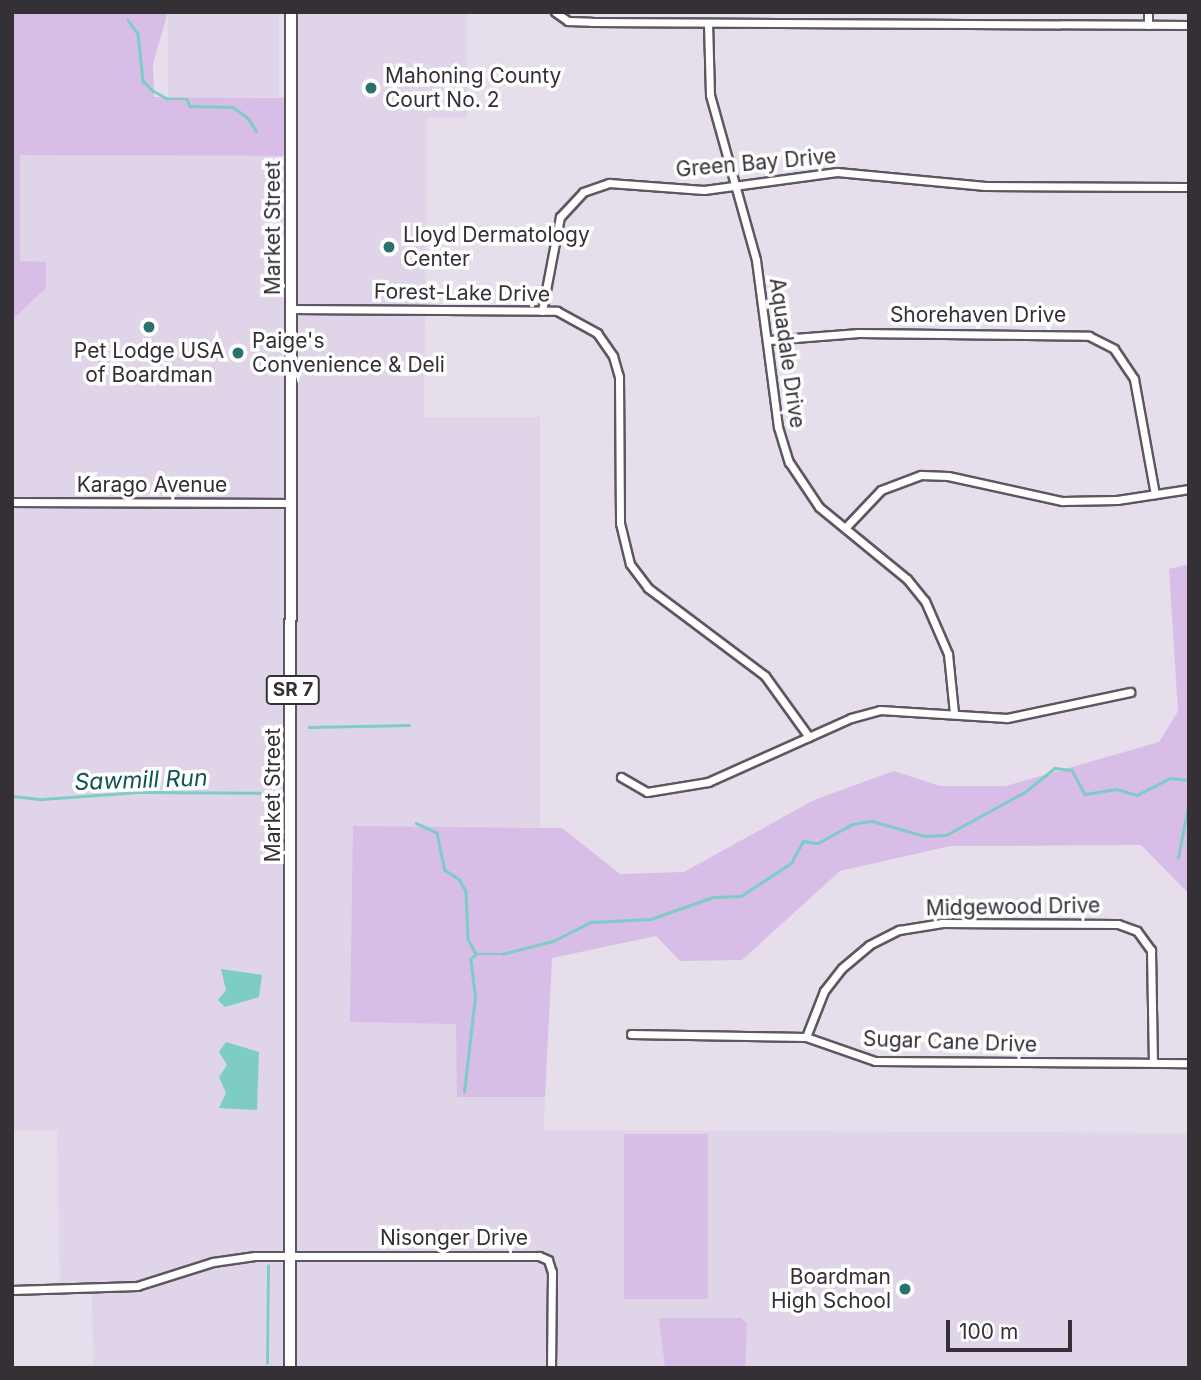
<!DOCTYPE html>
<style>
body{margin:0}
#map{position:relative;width:1201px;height:1380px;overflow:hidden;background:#e6deeb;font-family:Inter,sans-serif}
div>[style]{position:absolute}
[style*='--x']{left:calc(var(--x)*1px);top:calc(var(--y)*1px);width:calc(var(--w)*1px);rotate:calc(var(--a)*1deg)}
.built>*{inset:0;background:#e0d4e8;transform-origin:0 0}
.green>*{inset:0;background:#d8bde7;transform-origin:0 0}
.water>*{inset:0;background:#7dcdc6}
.stream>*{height:2.5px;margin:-1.25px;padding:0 1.25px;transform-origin:1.25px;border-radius:1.25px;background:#7dcdc6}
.roads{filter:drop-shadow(2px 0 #5d5762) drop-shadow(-2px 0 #5d5762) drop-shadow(0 2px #5d5762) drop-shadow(0 -2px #5d5762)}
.street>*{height:7px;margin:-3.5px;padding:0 3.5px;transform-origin:3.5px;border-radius:3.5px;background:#fff}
.primary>*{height:10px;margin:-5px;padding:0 5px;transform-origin:5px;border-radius:5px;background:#fff}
.dots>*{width:19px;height:19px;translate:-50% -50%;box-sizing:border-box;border:4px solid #fff;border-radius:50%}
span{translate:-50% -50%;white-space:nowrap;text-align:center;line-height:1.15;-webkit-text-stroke:7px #fff;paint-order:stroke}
.shield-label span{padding:2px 5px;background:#fff;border:2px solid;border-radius:5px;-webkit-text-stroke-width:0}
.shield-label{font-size:19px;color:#343035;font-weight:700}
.poi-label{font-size:21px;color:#343035}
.left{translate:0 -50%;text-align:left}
.right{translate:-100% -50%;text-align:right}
.street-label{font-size:21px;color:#343035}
.water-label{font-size:23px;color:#0d5450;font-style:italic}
.frame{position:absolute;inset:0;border:14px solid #343035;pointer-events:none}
.scale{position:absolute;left:946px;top:1320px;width:126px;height:32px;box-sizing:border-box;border:4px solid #343035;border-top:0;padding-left:9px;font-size:21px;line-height:24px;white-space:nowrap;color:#343035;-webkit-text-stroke:5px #fff;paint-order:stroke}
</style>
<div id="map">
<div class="built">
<div style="left:168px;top:12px;width:111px;height:85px"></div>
<div style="clip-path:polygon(291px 12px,467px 12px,467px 118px,427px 118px,424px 417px,540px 417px,540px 827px,456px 827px,457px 1096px,545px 1097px,544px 1130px,1189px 1133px,1189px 1368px,93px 1368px,92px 1290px,60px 1290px,57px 1131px,12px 1130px,12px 320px,46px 288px,45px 262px,20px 262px,20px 155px,291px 156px)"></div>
</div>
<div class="green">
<div style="clip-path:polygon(12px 12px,168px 12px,153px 64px,154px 97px,292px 98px,291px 156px,20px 155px,20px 261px,46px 262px,46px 288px,12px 320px)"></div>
<div style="clip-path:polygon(1189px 564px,1189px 894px,1141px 845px,950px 846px,840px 871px,742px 960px,680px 961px,656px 936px,552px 958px,545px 1097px,457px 1097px,456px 1024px,350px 1022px,353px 826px,562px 828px,620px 874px,684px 872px,814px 800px,894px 771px,940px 786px,1006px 786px,1159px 742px,1178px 711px,1169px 569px)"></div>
<div style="left:624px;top:1134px;width:84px;height:165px"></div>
<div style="clip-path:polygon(659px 1318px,741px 1318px,747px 1324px,745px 1368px,665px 1368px)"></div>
</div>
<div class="water">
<div style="clip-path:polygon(221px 969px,262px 975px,259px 997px,225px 1007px,218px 1000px,226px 990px)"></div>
<div style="clip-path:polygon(226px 1042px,259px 1052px,257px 1110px,219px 1108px,226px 1093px,219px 1077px,227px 1065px,219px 1052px)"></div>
</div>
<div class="stream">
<div style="--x:128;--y:20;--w:17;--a:54"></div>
<div style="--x:138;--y:34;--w:47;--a:83.9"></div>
<div style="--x:143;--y:81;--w:13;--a:45"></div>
<div style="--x:152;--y:90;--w:18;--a:29"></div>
<div style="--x:168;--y:99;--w:19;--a:0"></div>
<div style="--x:187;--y:99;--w:8;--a:67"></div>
<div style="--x:190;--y:106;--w:43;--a:1.3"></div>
<div style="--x:233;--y:107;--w:19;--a:36"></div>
<div style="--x:248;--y:118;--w:15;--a:58"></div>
<div style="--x:309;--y:727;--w:100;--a:-1.1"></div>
<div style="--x:12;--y:796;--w:30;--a:6"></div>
<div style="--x:42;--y:799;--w:97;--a:-4.1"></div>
<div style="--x:139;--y:792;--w:133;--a:0.4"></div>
<div style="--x:416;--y:823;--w:23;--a:25"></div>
<div style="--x:437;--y:833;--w:38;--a:78"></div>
<div style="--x:445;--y:870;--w:17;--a:33"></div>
<div style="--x:459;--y:879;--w:14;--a:60"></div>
<div style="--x:466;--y:891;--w:48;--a:87.6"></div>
<div style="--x:468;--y:939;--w:17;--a:62"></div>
<div style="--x:1178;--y:858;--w:58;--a:-79.1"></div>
<div style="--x:476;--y:954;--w:26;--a:0"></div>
<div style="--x:502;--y:954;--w:53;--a:-14.3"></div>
<div style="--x:553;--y:941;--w:42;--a:-26.6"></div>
<div style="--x:591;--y:922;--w:60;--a:-2.9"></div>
<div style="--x:651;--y:919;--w:66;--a:-19.5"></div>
<div style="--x:713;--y:897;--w:28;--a:-2"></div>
<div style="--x:741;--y:896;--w:60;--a:-33.4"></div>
<div style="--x:791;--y:863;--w:25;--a:-61"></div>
<div style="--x:803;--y:841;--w:15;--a:8"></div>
<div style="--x:818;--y:843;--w:39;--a:-29"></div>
<div style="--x:852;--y:824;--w:20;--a:-9"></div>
<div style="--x:872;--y:821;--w:55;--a:15.8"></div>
<div style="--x:925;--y:836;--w:21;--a:-3"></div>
<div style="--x:946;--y:835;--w:90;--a:-28.6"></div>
<div style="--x:1025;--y:792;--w:38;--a:-39"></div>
<div style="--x:1055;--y:768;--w:17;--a:7"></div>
<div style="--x:1072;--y:770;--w:27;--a:62"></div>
<div style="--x:1085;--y:794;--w:32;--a:-9"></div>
<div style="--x:1117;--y:789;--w:21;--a:17"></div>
<div style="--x:1137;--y:795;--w:37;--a:-27"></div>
<div style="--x:1170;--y:778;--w:19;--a:6"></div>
<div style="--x:464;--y:1092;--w:96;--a:-83.4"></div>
<div style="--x:475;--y:997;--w:38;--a:-97"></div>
<div style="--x:470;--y:959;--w:8;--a:-40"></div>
<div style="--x:267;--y:1363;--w:97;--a:-89.4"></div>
</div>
<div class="roads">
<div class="street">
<div style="--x:555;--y:12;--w:16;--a:35"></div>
<div style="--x:568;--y:21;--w:23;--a:2"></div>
<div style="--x:591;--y:22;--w:598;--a:0.29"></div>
<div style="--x:708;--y:23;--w:72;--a:88.4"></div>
<div style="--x:710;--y:95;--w:171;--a:74.4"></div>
<div style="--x:756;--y:260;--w:168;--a:82.5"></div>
<div style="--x:778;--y:427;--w:37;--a:73"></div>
<div style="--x:789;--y:462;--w:54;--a:56.3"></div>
<div style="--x:819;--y:507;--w:114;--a:39.3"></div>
<div style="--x:907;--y:579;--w:28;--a:51"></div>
<div style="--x:925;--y:601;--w:58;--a:66.5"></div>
<div style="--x:948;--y:654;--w:59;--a:84.2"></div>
<div style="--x:1148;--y:25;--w:13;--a:-90"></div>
<div style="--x:292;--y:309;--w:265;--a:0.4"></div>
<div style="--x:557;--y:311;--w:46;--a:28.8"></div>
<div style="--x:597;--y:333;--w:28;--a:55"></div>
<div style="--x:613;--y:356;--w:22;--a:74"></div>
<div style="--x:619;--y:377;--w:146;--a:89.6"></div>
<div style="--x:620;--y:523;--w:42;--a:76.3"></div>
<div style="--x:630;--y:564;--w:30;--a:53"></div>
<div style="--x:648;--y:588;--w:146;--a:36.9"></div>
<div style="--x:765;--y:676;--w:75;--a:54.2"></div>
<div style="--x:542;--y:311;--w:96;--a:-79.2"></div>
<div style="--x:560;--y:217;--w:34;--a:-47"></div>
<div style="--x:583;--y:192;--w:28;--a:-19"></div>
<div style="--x:609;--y:183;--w:95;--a:4.2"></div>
<div style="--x:704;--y:190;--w:134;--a:-7.7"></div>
<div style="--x:837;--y:172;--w:149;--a:5.4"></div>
<div style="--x:985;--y:186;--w:204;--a:0.3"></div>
<div style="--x:769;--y:340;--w:90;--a:-4.4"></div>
<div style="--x:859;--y:333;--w:230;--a:0.7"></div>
<div style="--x:1089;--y:336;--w:28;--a:27"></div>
<div style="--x:1114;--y:349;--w:36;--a:56"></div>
<div style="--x:1134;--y:379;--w:117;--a:79.7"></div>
<div style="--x:12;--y:502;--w:280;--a:0.2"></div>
<div style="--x:845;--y:528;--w:52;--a:-46.5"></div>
<div style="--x:881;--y:490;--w:43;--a:-20.6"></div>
<div style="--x:921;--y:475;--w:27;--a:2"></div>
<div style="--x:948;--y:476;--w:117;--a:12.4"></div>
<div style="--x:1062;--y:501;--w:55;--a:-1"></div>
<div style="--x:1117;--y:500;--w:73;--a:-8.7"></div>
<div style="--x:621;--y:777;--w:30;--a:30"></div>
<div style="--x:647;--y:792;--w:62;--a:-9.3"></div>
<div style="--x:708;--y:782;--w:157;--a:-24.1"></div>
<div style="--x:851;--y:718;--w:30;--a:-15"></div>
<div style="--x:880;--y:710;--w:127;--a:3.6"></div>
<div style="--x:1007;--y:718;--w:126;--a:-11.9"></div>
<div style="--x:631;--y:1034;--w:175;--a:1"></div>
<div style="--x:806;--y:1037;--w:73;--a:19.2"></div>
<div style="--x:875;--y:1061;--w:314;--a:0.4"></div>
<div style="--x:806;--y:1037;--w:49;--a:-68.6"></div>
<div style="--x:824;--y:991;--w:29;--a:-52"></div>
<div style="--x:842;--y:968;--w:35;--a:-40"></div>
<div style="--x:869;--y:945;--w:34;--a:-27"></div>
<div style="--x:899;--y:930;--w:44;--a:-9.2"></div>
<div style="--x:942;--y:923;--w:176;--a:0.3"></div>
<div style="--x:1118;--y:924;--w:20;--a:20"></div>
<div style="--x:1137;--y:931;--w:24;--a:54"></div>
<div style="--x:1151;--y:950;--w:112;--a:89"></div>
<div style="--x:12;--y:1290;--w:125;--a:-1.8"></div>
<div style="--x:137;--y:1286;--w:80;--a:-17.5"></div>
<div style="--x:213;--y:1262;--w:42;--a:-8.1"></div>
<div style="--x:255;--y:1256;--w:284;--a:0"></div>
<div style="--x:539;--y:1256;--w:10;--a:24"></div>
<div style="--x:548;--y:1260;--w:13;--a:72"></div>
<div style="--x:552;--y:1272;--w:96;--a:90.6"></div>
</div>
<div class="primary">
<div style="--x:290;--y:1368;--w:1356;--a:-89.96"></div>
</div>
</div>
<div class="dots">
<div style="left:371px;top:88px;background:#29726d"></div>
<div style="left:389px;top:247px;background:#29726d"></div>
<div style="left:149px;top:327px;background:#29726d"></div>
<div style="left:238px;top:353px;background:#29726d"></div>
<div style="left:905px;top:1289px;background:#29726d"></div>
</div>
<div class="shield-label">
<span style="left:293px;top:690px">SR 7</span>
</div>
<div class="poi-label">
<span class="left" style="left:385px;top:88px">Mahoning County<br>Court No. 2</span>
<span class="left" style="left:403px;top:247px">Lloyd Dermatology<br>Center</span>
<span class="left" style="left:252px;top:353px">Paige's<br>Convenience &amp; Deli</span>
<span style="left:149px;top:363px">Pet Lodge USA<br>of Boardman</span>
<span class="right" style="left:891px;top:1289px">Boardman<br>High School</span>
</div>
<div class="street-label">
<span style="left:756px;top:163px;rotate:-5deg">Green Bay Drive</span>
<span style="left:273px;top:228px;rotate:-90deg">Market Street</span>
<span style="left:462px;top:293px;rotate:1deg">Forest-Lake Drive</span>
<span style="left:978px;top:315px">Shorehaven Drive</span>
<span style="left:787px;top:353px;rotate:82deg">Aquadale Drive</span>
<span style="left:152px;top:485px">Karago Avenue</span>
<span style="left:273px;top:795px;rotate:-90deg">Market Street</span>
<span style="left:1013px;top:907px;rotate:-1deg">Midgewood Drive</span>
<span style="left:950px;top:1042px;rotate:2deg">Sugar Cane Drive</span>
<span style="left:454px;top:1238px">Nisonger Drive</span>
</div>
<div class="water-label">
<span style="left:141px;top:780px;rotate:-2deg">Sawmill Run</span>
</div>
<div class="frame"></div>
<div class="scale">100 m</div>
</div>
